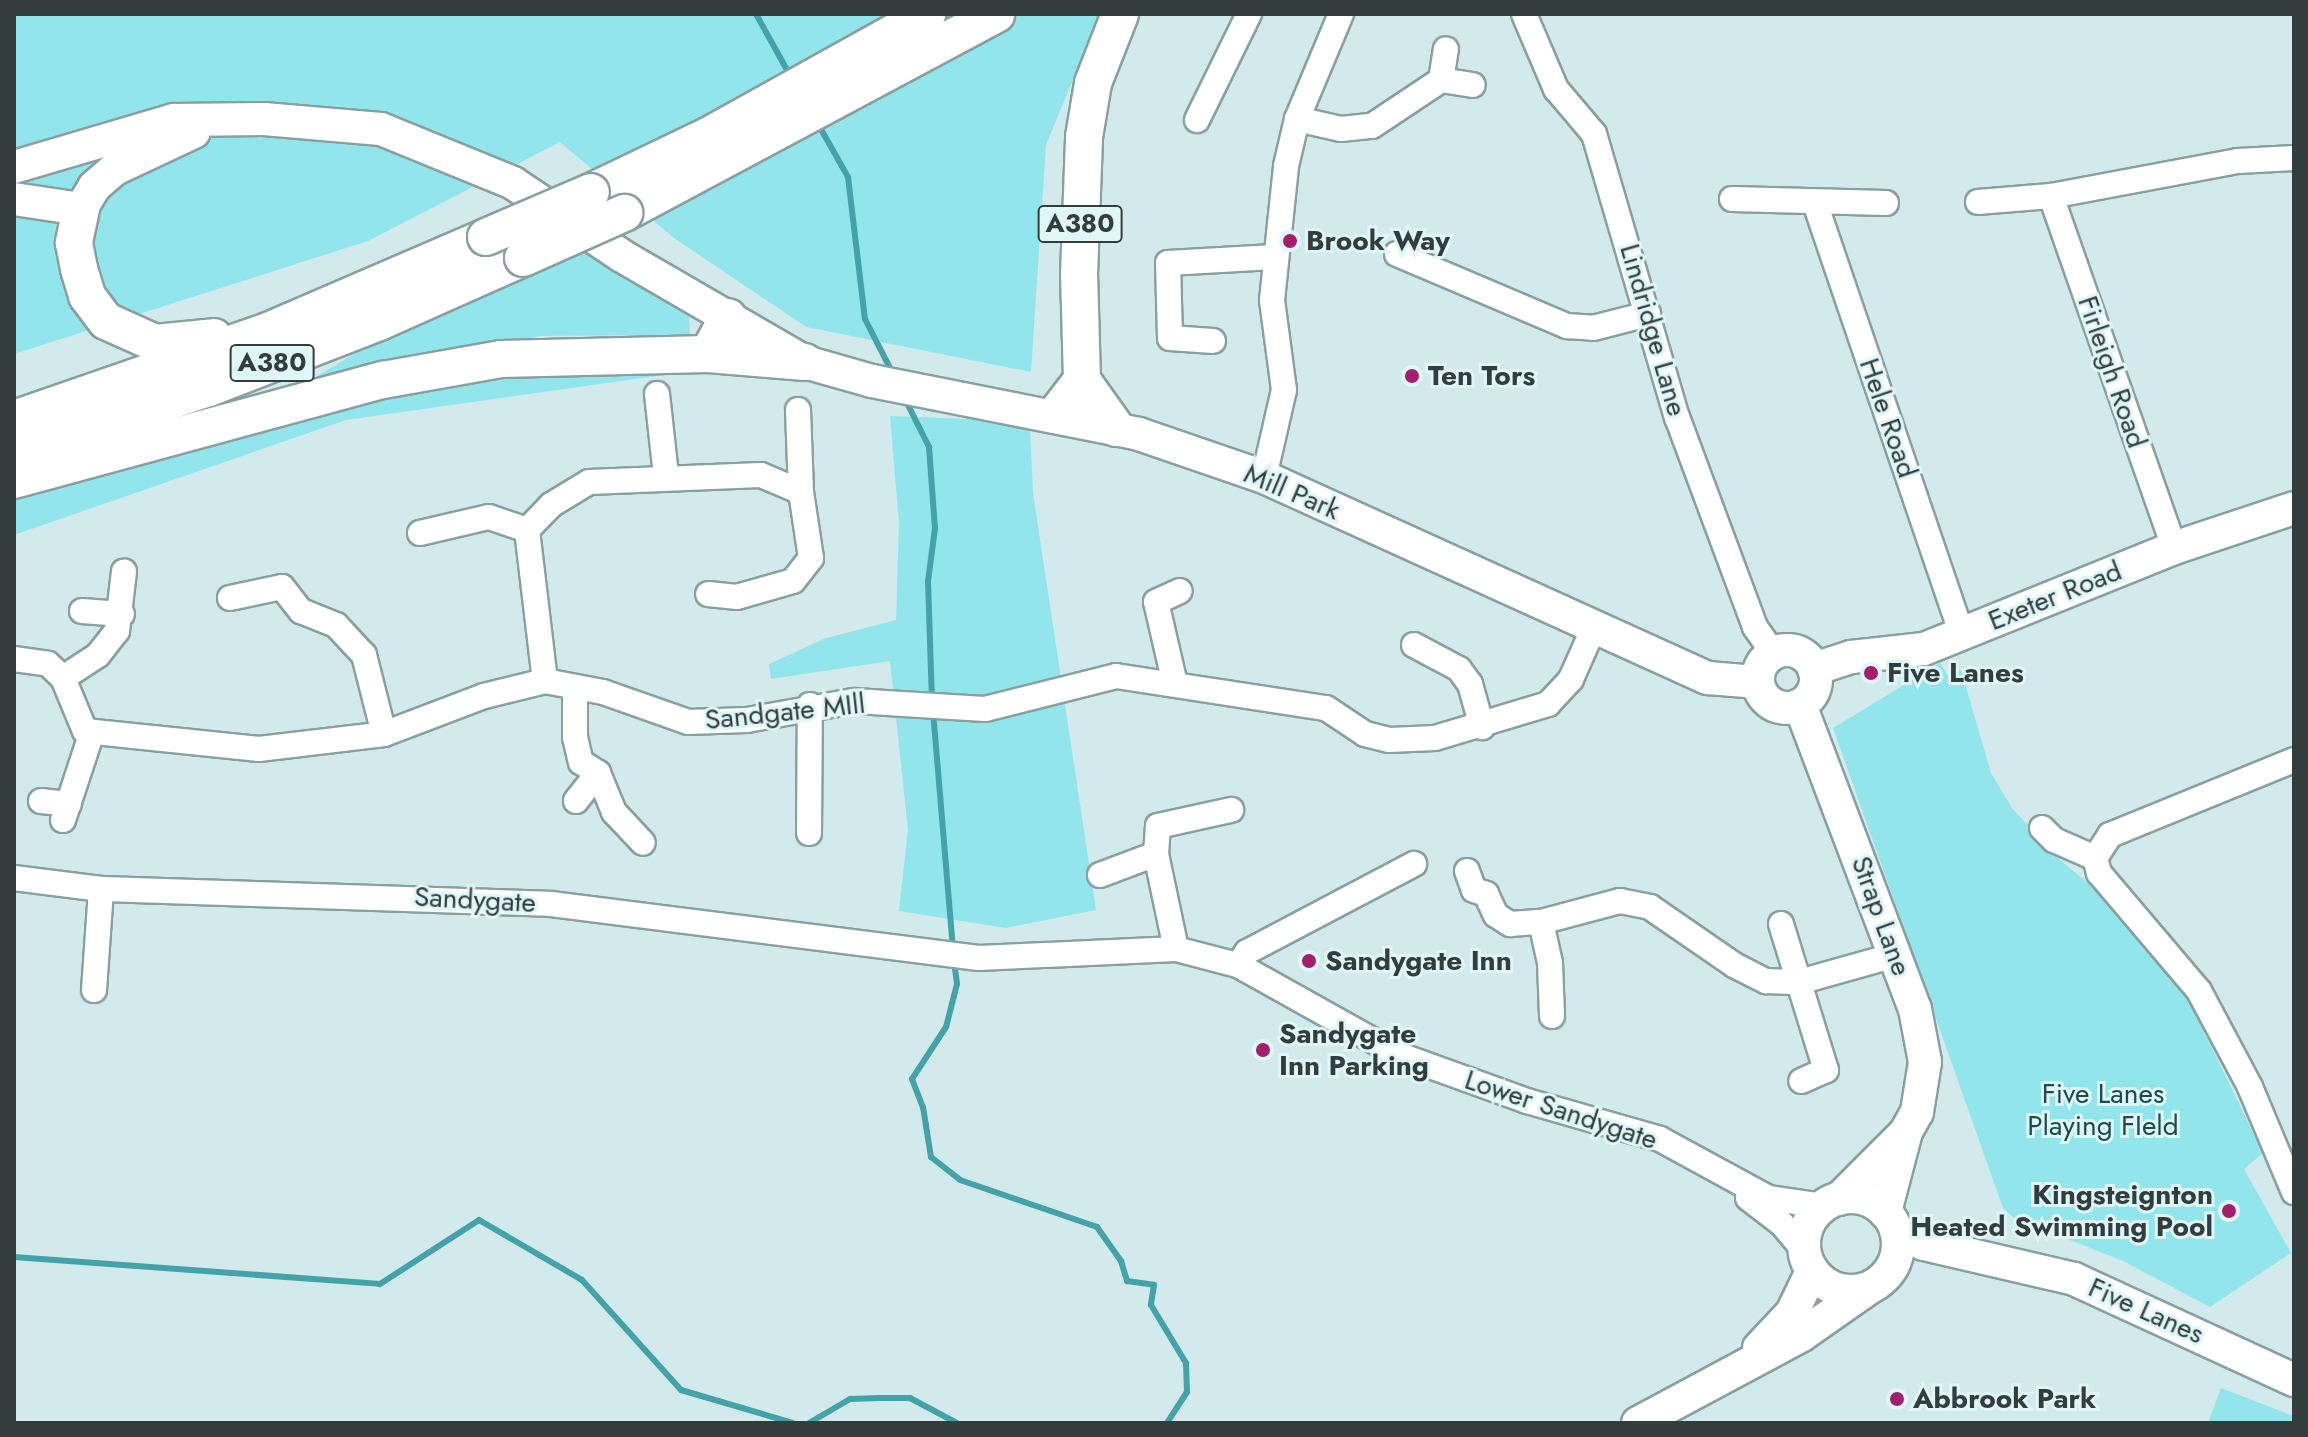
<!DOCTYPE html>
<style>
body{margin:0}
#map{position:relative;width:2308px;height:1437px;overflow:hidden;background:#d2eaeb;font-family:Jost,sans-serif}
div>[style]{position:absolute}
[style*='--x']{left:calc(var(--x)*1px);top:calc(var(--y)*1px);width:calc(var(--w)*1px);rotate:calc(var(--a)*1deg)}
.green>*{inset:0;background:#92e6eb}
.stream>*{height:6px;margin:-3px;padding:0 3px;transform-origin:3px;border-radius:3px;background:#44a3a9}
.roads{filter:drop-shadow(2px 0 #89a0a1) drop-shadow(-2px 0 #89a0a1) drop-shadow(0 2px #89a0a1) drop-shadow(0 -2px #89a0a1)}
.minor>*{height:24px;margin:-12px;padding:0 12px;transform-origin:12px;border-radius:12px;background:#fff}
.major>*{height:32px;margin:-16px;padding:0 16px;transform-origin:16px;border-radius:16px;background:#fff}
.major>.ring{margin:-16px;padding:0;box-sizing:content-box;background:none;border:32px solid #fff;border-radius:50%}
.highway>*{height:36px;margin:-18px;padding:0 18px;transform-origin:18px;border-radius:18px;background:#fff}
.bridges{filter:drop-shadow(2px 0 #89a0a1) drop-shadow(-2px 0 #89a0a1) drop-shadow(0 2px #89a0a1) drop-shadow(0 -2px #89a0a1)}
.highway-bridge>*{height:36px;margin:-18px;padding:0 18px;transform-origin:18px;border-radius:18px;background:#fff}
.dots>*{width:22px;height:22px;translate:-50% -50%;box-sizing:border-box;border:4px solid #dff7f8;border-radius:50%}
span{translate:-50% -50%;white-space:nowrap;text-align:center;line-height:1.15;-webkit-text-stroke:6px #dff7f8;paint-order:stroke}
.shield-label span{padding:2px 6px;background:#dff7f8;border:2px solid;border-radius:6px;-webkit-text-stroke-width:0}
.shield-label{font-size:26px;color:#343d3d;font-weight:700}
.poi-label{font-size:28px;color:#343d3d;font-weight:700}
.left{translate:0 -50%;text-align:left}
.right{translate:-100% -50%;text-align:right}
.street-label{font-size:28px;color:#343d3d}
.park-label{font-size:28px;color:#1f4a4c}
.frame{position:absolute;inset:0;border:16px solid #343d3d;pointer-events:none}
</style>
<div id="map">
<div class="green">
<div style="clip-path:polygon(14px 14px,1100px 14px,1046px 145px,1031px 372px,806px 327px,674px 238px,560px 142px,368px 241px,14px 354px)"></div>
<div style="clip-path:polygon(587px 249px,689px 316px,690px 335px,541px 336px,316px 377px,362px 349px)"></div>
<div style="clip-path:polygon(720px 367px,346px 420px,14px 535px,14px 500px,376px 396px,499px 373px)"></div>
<div style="clip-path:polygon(890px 416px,967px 419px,1030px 429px,1033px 493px,1096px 910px,1006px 928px,899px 911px,908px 830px,890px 661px,771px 679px,769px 664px,826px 638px,896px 620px,899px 523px)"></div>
<div style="clip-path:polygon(1940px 663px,1947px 675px,1961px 670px,1991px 773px,2012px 808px,2060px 860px,2117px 907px,2188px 999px,2263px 1153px,2244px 1169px,2291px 1253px,2210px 1307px,2123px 1261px,2014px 1218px,2003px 1208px,1833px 728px)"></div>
<div style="clip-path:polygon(2221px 1388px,2294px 1416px,2294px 1423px,2208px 1423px)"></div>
</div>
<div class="stream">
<div style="--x:756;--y:14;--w:64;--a:61"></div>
<div style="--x:822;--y:131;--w:53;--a:60.5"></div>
<div style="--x:848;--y:177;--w:143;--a:83.2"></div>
<div style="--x:865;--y:319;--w:55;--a:63"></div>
<div style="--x:908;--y:405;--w:47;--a:63.4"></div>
<div style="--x:929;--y:447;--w:81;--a:85.8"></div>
<div style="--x:935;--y:528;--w:53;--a:97.5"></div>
<div style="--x:928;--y:581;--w:118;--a:88.1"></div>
<div style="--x:933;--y:711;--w:240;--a:85.2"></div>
<div style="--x:954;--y:962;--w:22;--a:82"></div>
<div style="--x:957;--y:984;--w:44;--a:104.3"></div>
<div style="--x:946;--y:1027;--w:62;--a:123.2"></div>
<div style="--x:912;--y:1079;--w:30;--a:69"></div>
<div style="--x:923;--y:1107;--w:51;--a:80.9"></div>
<div style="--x:931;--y:1157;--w:37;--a:38"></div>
<div style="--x:960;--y:1180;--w:145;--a:18.9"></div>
<div style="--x:1097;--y:1227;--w:42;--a:54.8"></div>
<div style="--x:1121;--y:1261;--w:21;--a:73"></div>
<div style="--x:1127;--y:1281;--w:27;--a:8"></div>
<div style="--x:1154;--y:1285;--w:20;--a:99"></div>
<div style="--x:1151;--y:1305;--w:68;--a:58.9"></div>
<div style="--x:1186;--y:1363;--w:29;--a:88"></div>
<div style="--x:1187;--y:1392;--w:37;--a:123"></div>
<div style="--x:14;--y:1257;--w:367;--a:4.2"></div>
<div style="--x:380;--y:1284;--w:118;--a:-32.9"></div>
<div style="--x:479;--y:1220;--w:119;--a:30.2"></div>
<div style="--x:582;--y:1280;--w:148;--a:48"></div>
<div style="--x:681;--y:1390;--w:117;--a:16.4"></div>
<div style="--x:809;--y:1423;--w:48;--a:-30.3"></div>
<div style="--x:850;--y:1399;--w:29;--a:-2"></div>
<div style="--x:879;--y:1398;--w:31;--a:0"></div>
<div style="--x:910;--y:1398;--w:53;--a:28"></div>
</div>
<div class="roads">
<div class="minor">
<div style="--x:1524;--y:14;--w:82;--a:66.9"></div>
<div style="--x:1556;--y:89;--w:59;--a:49.8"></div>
<div style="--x:1594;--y:134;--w:295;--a:73.7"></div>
<div style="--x:1677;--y:417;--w:224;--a:69.6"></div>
<div style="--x:1755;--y:627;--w:32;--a:55"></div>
<div style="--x:1441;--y:80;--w:31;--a:-81"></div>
<div style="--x:1297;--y:119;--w:45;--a:12.8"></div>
<div style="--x:1341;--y:129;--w:31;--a:-6"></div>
<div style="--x:1372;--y:126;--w:83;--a:-33.7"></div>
<div style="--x:1441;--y:80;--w:32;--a:9"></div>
<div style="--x:1197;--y:120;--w:118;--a:-63.9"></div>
<div style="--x:2051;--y:196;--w:373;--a:70.7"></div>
<div style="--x:1732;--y:199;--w:154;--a:1.5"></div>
<div style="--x:1978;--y:202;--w:73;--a:-4.7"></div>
<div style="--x:2051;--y:196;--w:190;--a:-10.6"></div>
<div style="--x:2238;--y:161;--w:56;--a:-3.1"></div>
<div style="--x:1815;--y:203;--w:455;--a:71.2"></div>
<div style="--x:1397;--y:254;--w:185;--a:23"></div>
<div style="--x:1567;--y:326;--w:26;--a:4"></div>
<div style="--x:1593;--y:328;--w:57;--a:-14.3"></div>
<div style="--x:1213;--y:341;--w:43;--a:-176"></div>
<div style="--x:1170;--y:338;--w:75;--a:-91.5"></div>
<div style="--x:1168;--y:263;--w:106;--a:-3.2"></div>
<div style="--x:657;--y:394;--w:82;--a:83.7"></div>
<div style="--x:798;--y:410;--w:82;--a:87.9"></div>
<div style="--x:1264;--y:477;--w:89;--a:-77.1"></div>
<div style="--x:1284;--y:390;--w:91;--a:-97.6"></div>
<div style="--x:1272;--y:300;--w:135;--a:-84"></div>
<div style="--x:1286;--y:166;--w:48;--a:-76.8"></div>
<div style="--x:1297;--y:119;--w:114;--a:-67.3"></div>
<div style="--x:527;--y:530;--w:35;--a:-46"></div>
<div style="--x:551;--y:505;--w:44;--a:-31.2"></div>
<div style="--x:589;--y:482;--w:172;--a:-2.3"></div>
<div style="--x:761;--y:475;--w:43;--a:23"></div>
<div style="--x:801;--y:492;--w:67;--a:81.4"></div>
<div style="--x:811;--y:558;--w:29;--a:128"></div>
<div style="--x:793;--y:581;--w:58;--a:164.1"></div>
<div style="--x:737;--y:597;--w:29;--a:-174"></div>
<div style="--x:420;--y:533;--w:71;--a:-13.1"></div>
<div style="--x:489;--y:517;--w:40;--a:18.9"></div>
<div style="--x:527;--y:530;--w:152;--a:83.2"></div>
<div style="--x:230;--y:598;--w:53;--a:-11.9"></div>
<div style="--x:282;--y:587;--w:31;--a:52"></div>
<div style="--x:301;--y:611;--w:38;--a:22"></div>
<div style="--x:336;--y:625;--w:41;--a:47"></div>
<div style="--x:364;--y:655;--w:81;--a:75.8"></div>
<div style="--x:82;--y:611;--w:40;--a:4.3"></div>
<div style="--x:1414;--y:645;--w:51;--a:28.1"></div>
<div style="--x:1459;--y:669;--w:19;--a:54"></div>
<div style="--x:1470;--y:684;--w:45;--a:74.4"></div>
<div style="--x:14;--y:659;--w:34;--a:8"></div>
<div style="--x:48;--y:664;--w:21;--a:43"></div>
<div style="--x:63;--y:678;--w:57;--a:67.5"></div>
<div style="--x:85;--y:731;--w:175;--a:5.9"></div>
<div style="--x:259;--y:749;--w:126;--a:-6.8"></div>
<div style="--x:384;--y:734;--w:107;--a:-20.8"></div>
<div style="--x:484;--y:696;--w:63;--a:-13.8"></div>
<div style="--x:545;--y:681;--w:59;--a:10.7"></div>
<div style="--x:603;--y:692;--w:90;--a:19.4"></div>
<div style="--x:688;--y:722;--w:59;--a:-1.9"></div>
<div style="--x:747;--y:720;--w:109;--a:-10.1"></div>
<div style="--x:854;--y:701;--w:131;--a:3.5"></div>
<div style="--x:985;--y:709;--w:135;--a:-14.1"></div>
<div style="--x:1116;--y:676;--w:212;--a:8.7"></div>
<div style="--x:1326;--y:708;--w:47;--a:33.7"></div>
<div style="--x:1365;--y:734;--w:25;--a:14"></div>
<div style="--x:1389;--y:740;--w:46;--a:-2.5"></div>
<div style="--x:1435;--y:738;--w:118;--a:-16.7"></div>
<div style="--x:1548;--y:704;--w:34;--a:-47"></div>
<div style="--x:1571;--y:679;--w:59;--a:-66"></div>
<div style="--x:63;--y:678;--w:42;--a:-33.3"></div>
<div style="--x:98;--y:655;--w:31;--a:-52"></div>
<div style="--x:117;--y:631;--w:60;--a:-83.3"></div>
<div style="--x:1175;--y:684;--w:84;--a:-103"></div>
<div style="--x:1156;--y:602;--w:26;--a:-25"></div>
<div style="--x:575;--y:688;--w:49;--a:90"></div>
<div style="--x:575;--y:737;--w:26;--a:77"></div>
<div style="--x:581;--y:762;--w:20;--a:33"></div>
<div style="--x:598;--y:773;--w:42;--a:67.7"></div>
<div style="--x:614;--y:812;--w:42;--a:46.9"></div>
<div style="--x:2294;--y:760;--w:199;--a:157.8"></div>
<div style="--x:2110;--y:835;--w:27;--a:123"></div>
<div style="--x:2095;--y:858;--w:16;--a:75"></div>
<div style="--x:2099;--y:873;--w:155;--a:49.7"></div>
<div style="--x:2199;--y:991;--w:109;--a:62"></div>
<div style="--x:2250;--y:1087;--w:114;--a:67.3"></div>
<div style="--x:41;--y:801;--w:28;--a:6"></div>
<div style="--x:576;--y:801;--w:36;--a:-52"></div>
<div style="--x:63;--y:820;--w:93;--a:-71.8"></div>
<div style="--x:2042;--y:828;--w:17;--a:45"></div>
<div style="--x:2054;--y:840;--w:45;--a:23.7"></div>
<div style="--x:809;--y:833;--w:128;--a:-89.6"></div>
<div style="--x:1156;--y:854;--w:28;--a:-86"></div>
<div style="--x:1158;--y:826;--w:75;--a:-12.4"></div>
<div style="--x:1467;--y:871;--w:20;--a:70"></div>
<div style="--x:1474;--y:890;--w:13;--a:18"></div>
<div style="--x:1486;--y:894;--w:23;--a:65"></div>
<div style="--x:1496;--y:915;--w:17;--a:33"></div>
<div style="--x:1510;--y:924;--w:31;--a:-4"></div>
<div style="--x:1541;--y:922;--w:82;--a:-14.9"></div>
<div style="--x:1620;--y:901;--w:31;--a:11"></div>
<div style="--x:1650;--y:907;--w:102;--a:34.6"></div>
<div style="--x:1734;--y:965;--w:36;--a:27"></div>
<div style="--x:1766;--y:981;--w:33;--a:2"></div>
<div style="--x:1799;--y:982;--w:100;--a:-15.7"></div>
<div style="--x:1100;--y:875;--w:60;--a:-20.6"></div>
<div style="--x:1156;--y:854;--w:97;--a:78.1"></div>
<div style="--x:14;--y:878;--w:88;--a:7.2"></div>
<div style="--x:101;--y:889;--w:450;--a:1.9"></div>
<div style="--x:551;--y:904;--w:431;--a:7.2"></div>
<div style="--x:979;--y:958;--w:197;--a:-2.6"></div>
<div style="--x:1176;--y:949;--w:64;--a:14.5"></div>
<div style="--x:1238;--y:965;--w:182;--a:29.2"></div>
<div style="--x:1397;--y:1054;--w:138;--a:19.9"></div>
<div style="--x:1527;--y:1101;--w:138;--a:15.9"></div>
<div style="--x:1660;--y:1139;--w:123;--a:28.6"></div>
<div style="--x:1768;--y:1198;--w:57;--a:8.1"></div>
<div style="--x:1541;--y:922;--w:42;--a:77.6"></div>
<div style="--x:1550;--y:963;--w:53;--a:87.8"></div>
<div style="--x:1781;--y:924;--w:153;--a:72.9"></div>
<div style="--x:1826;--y:1070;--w:27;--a:156"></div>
<div style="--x:1238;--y:965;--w:16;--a:-55"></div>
<div style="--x:1247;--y:952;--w:189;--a:-27.8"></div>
<div style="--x:94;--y:990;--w:101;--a:-86"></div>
<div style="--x:1748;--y:1198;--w:43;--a:37.4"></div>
<div style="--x:1782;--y:1224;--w:34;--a:50"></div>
</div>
<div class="major">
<div style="--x:14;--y:167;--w:167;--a:-16.4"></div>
<div style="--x:174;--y:120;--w:90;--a:-0.6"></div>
<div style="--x:264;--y:119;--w:117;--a:4.9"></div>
<div style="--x:381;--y:129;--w:143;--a:22.2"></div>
<div style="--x:513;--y:183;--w:131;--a:33.8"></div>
<div style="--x:622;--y:256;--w:211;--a:30.1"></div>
<div style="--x:805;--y:362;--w:70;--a:15.8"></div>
<div style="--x:872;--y:381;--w:272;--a:11.2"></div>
<div style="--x:1139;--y:434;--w:132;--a:19"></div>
<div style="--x:1264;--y:477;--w:487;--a:24.4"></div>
<div style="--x:1708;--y:678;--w:49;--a:4.7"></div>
<div style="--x:14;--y:199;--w:68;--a:8.5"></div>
<div style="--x:81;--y:209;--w:26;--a:-59"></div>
<div style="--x:94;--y:187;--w:28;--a:-41"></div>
<div style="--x:115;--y:169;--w:87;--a:-25.1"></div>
<div class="ring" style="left:1758px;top:650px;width:26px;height:26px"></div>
<div style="--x:1814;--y:669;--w:39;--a:-18"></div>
<div style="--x:1851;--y:657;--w:73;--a:-6.3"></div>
<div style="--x:1924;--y:649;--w:270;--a:-22"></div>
<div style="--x:2174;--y:548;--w:126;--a:-18.4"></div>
<div style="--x:1800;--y:705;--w:325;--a:69.3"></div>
<div style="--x:1915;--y:1009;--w:54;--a:79.3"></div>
<div style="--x:1925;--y:1062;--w:51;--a:99.1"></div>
<div style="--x:1917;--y:1112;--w:23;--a:119"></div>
<div style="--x:1906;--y:1132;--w:83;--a:104.7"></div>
<div class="ring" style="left:1804px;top:1197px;width:62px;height:62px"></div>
<div style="--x:1839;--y:1199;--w:92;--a:-45"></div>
<div style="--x:1896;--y:1230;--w:31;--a:27"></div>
<div style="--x:1924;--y:1244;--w:154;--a:13.1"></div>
<div style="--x:2074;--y:1279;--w:242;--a:24.7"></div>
<div style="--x:1759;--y:1348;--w:48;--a:-46.7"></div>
<div style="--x:1792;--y:1313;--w:47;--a:-64.5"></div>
<div style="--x:1638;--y:1423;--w:186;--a:-28.2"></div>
<div style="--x:1802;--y:1335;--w:82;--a:-35"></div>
</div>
<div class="highway">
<div style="--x:591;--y:192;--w:130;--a:-25.6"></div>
<div style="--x:708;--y:136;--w:251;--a:-29.1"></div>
<div style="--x:81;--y:209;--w:35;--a:102"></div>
<div style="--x:74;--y:243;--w:26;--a:79"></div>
<div style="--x:79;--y:269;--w:28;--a:73"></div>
<div style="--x:87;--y:296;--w:31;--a:53"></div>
<div style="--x:106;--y:321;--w:54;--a:24.2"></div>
<div style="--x:155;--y:343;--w:59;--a:-5.8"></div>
<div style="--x:624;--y:213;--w:422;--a:-28.1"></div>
<div style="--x:708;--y:354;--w:42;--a:-61.6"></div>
<div style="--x:1055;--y:415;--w:44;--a:-52.4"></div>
<div style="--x:14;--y:419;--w:269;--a:-19.1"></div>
<div style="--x:268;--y:331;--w:237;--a:-23.3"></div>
<div style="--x:1116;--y:428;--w:59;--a:-125.3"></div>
<div style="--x:1082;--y:380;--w:105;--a:-91.6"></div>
<div style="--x:1079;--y:275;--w:138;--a:-87.9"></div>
<div style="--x:1084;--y:137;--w:55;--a:-80.5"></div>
<div style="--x:1093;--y:83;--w:74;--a:-68.6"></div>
<div style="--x:14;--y:452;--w:205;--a:-18.2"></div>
<div style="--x:209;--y:388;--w:182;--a:-21.2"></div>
<div style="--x:379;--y:322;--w:158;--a:-24"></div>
<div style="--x:14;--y:480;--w:382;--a:-15.2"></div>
<div style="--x:383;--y:380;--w:120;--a:-10.1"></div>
<div style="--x:501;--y:359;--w:207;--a:-1.4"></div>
<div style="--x:708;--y:354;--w:97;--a:4.7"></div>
</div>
</div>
<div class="bridges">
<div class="highway-bridge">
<div style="--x:486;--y:237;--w:114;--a:-23.2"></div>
<div style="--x:523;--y:258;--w:111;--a:-24"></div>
</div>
</div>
<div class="dots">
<div style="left:1290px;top:241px;background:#a31f6d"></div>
<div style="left:1412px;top:376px;background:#a31f6d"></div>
<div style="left:1871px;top:673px;background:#a31f6d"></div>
<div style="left:1309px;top:961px;background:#a31f6d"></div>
<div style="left:1263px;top:1050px;background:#a31f6d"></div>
<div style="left:2229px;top:1211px;background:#a31f6d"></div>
<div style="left:1897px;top:1399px;background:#a31f6d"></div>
</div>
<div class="shield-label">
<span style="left:1080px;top:224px">A380</span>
<span style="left:272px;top:363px">A380</span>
</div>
<div class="poi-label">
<span class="left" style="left:1306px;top:241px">Brook Way</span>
<span class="left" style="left:1428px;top:376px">Ten Tors</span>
<span class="left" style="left:1887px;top:673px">Five Lanes</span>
<span class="left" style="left:1325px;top:961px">Sandygate Inn</span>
<span class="left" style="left:1279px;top:1050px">Sandygate<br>Inn Parking</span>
<span class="right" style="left:2213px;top:1211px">Kingsteignton<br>Heated Swimming Pool</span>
<span class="left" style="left:1913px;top:1399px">Abbrook Park</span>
</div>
<div class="street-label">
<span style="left:1653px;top:330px;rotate:74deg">Lindridge Lane</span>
<span style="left:2112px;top:372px;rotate:71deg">Firleigh Road</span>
<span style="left:1888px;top:418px;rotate:71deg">Hele Road</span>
<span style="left:1292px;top:492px;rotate:23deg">Mill Park</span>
<span style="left:2055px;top:596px;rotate:-22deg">Exeter Road</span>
<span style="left:785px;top:712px;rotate:-6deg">Sandgate MIll</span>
<span style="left:475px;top:900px;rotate:3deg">Sandygate</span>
<span style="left:1881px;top:916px;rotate:70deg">Strap Lane</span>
<span style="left:1561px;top:1110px;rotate:18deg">Lower Sandygate</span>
<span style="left:2146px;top:1311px;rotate:24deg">Five Lanes</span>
</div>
<div class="park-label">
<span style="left:2103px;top:1110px">Five Lanes<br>Playing FIeld</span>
</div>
<div class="frame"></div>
</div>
